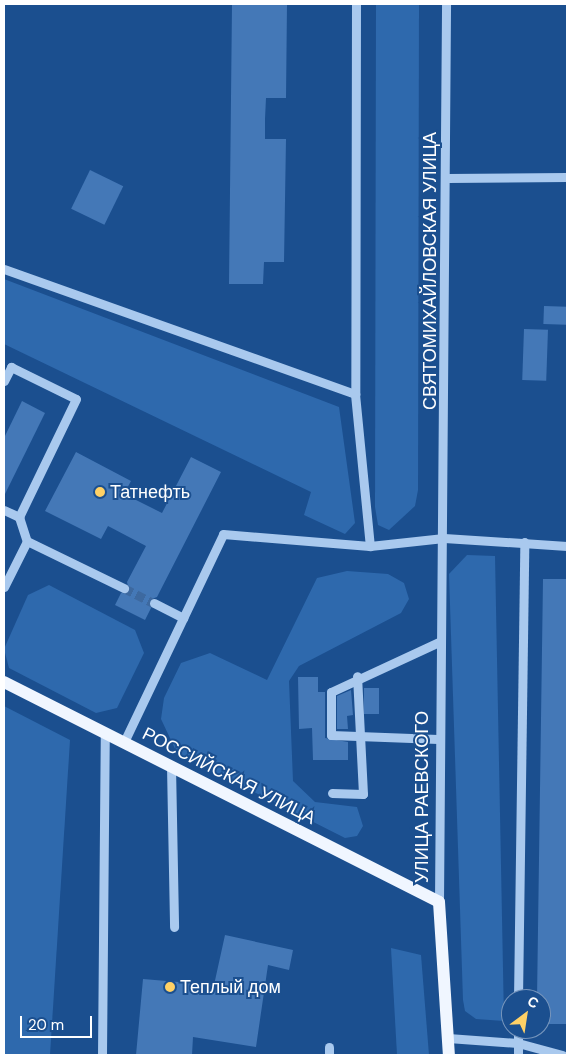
<!DOCTYPE html>
<meta charset="utf-8">
<style>
body{margin:0}
#map{position:relative;width:571px;height:1059px;overflow:hidden;background:#1b4f8f;font-family:"DM Sans",sans-serif}
div>[style]{position:absolute}
[style*='--x']{left:calc(var(--x)*1px);top:calc(var(--y)*1px);width:calc(var(--w)*1px);rotate:calc(var(--a)*1deg)}
.green>*{inset:0;background:#2e69ad}
.building>*{inset:0;background:#4478b7;transform-origin:0 0}
.minor-tunnel>*{height:9px;margin-top:-4.5px;transform-origin:0;background:repeating-linear-gradient(90deg,#3d69a0 0 9px,transparent 0 13.5px)}
.minor>*{height:9px;margin:-4.5px;padding:0 4.5px;transform-origin:4.5px;border-radius:4.5px;background:#a9c9ee}
.major>*{height:12px;margin:-6px;padding:0 6px;transform-origin:6px;border-radius:6px;background:#f0f6ff}
.dots>*{width:14px;height:14px;translate:-50% -50%;box-sizing:border-box;border:2px solid #1b4f8f;border-radius:50%}
span{translate:-50% -50%;white-space:nowrap;text-align:center;line-height:1.15;-webkit-text-stroke:4px #1b4f8f;paint-order:stroke}
.street-label{font-size:18px;color:#fff}
.poi-label{font-size:18px;color:#fff}
.left{translate:0 -50%;text-align:left}
.frame{position:absolute;inset:0;border:5px solid #fff;pointer-events:none}
.north{position:absolute;left:501px;top:989px;width:50px;height:50px;box-sizing:border-box;background:#1b4f8f;border:1px solid #7695bc;border-radius:50%;rotate:31deg;font-size:14px;font-weight:700;line-height:20px;text-align:center;color:#fff}
.north::after{content:'';display:block;margin:auto;width:18px;height:22px;background:#ffd166;clip-path:polygon(50% 0,100% 100%,50% 72%,0 100%)}
.scale{position:absolute;left:20px;top:1016px;width:72px;height:22px;box-sizing:border-box;border:2px solid #fff;border-top:0;padding-left:6px;font-size:15px;line-height:18px;white-space:nowrap;color:#fff;-webkit-text-stroke:4px #1b4f8f;paint-order:stroke}
</style>
<div id="map">
<div class="green">
<div style="clip-path:polygon(376px 4px,419px 4px,418px 490px,415px 506px,389px 530px,378px 525px,375px 507px)"></div>
<div style="clip-path:polygon(4px 279px,339px 407px,355px 523px,345px 534px,304px 515px,311px 492px,4px 344px)"></div>
<div style="clip-path:polygon(467px 555px,495px 556px,504px 1021px,476px 1019px,465px 1011px,463px 1000px,449px 574px)"></div>
<div style="clip-path:polygon(347px 571px,388px 574px,404px 583px,409px 599px,401px 613px,299px 666px,289px 681px,293px 781px,315px 802px,357px 807px,363px 826px,357px 836px,345px 838px,177px 753px,161px 719px,164px 698px,181px 663px,210px 653px,267px 680px,317px 578px)"></div>
<div style="clip-path:polygon(49px 585px,135px 630px,144px 653px,117px 708px,96px 713px,9px 668px,4px 649px,28px 595px)"></div>
<div style="clip-path:polygon(4px 706px,70px 740px,50px 1055px,4px 1055px)"></div>
<div style="clip-path:polygon(391px 948px,421px 955px,429px 1055px,397px 1055px)"></div>
</div>
<div class="building">
<div style="clip-path:polygon(232px 4px,287px 4px,286px 98px,266px 98px,265px 119px,265px 139px,286px 139px,284px 262px,264px 262px,263px 284px,229px 284px)"></div>
<div style="left:90px;top:170px;width:37px;height:43px;rotate:26deg"></div>
<div style="left:544px;top:306px;width:23px;height:18px;rotate:2deg"></div>
<div style="left:524px;top:329px;width:24px;height:51px;rotate:2deg"></div>
<div style="clip-path:polygon(22px 401px,45px 413px,4px 496px,4px 438px)"></div>
<div style="clip-path:polygon(76px 452px,131px 481px,124px 494px,162px 513px,191px 457px,221px 472px,157px 597px,149px 600px,151px 608px,145px 620px,115px 605px,121px 593px,129px 591px,127px 582px,146px 546px,108px 526px,101px 539px,45px 511px)"></div>
<div style="clip-path:polygon(543px 579px,567px 579px,567px 1024px,541px 1024px,541px 999px,537px 999px)"></div>
<div style="clip-path:polygon(298px 677px,318px 677px,318px 692px,325px 692px,325px 738px,348px 742px,348px 760px,313px 760px,312px 728px,299px 729px)"></div>
<div style="left:379px;top:688px;width:26px;height:15px;rotate:90deg"></div>
<div style="clip-path:polygon(351px 690px,353px 715px,347px 716px,348px 729px,337px 729px,337px 696px)"></div>
<div style="clip-path:polygon(225px 935px,293px 950px,289px 970px,268px 965px,256px 1047px,193px 1037px,192px 1055px,136px 1055px,143px 979px,214px 985px)"></div>
</div>
<div class="minor-tunnel">
<div style="--x:124;--y:588;--w:34;--a:27"></div>
</div>
<div class="minor">
<div style="--x:356;--y:4;--w:390;--a:90.1"></div>
<div style="--x:355;--y:394;--w:153;--a:84.4"></div>
<div style="--x:447;--y:178;--w:120;--a:-0.5"></div>
<div style="--x:4;--y:269;--w:373;--a:19.6"></div>
<div style="--x:4;--y:381;--w:16;--a:-63"></div>
<div style="--x:11;--y:367;--w:72;--a:26.2"></div>
<div style="--x:76;--y:399;--w:131;--a:115.8"></div>
<div style="--x:4;--y:510;--w:17;--a:25"></div>
<div style="--x:19;--y:517;--w:25;--a:72"></div>
<div style="--x:4;--y:587;--w:51;--a:-63.4"></div>
<div style="--x:27;--y:541;--w:108;--a:25.9"></div>
<div style="--x:154;--y:603;--w:33;--a:27"></div>
<div style="--x:438;--y:739;--w:107;--a:-177.9"></div>
<div style="--x:331;--y:735;--w:43;--a:-90"></div>
<div style="--x:331;--y:692;--w:121;--a:-24.9"></div>
<div style="--x:124;--y:742;--w:230;--a:-64.5"></div>
<div style="--x:223;--y:534;--w:147;--a:4.7"></div>
<div style="--x:370;--y:546;--w:74;--a:-6.2"></div>
<div style="--x:444;--y:538;--w:123;--a:3.7"></div>
<div style="--x:171;--y:766;--w:161;--a:88.9"></div>
<div style="--x:332;--y:793;--w:31;--a:2"></div>
<div style="--x:363;--y:794;--w:118;--a:-92.9"></div>
<div style="--x:439;--y:902;--w:898;--a:-89.55"></div>
<div style="--x:518;--y:999;--w:457;--a:-89.2"></div>
<div style="--x:518;--y:1029;--w:26;--a:90"></div>
<div style="--x:448;--y:1038;--w:70;--a:4.1"></div>
<div style="--x:518;--y:1043;--w:46;--a:15.3"></div>
<div style="--x:329;--y:1047;--w:8;--a:90"></div>
<div style="--x:102;--y:1055;--w:322;--a:-89.5"></div>
</div>
<div class="major">
<div style="--x:4;--y:682;--w:487;--a:26.8"></div>
<div style="--x:439;--y:902;--w:153;--a:86.3"></div>
</div>
<div class="dots">
<div style="left:100px;top:492px;background:#ffd166"></div>
<div style="left:170px;top:987px;background:#ffd166"></div>
</div>
<div class="street-label">
<span style="left:430px;top:271px;rotate:-90deg">СВЯТОМИХАЙЛОВСКАЯ УЛИЦА</span>
<span style="left:229px;top:776px;rotate:27deg">РОССИЙСКАЯ УЛИЦА</span>
<span style="left:422px;top:797px;rotate:-90deg">УЛИЦА РАЕВСКОГО</span>
</div>
<div class="poi-label">
<span class="left" style="left:110px;top:492px">Татнефть</span>
<span class="left" style="left:180px;top:987px">Теплый дом</span>
</div>
<div class="frame"></div>
<div class="north">С</div>
<div class="scale">20 m</div>
</div>
